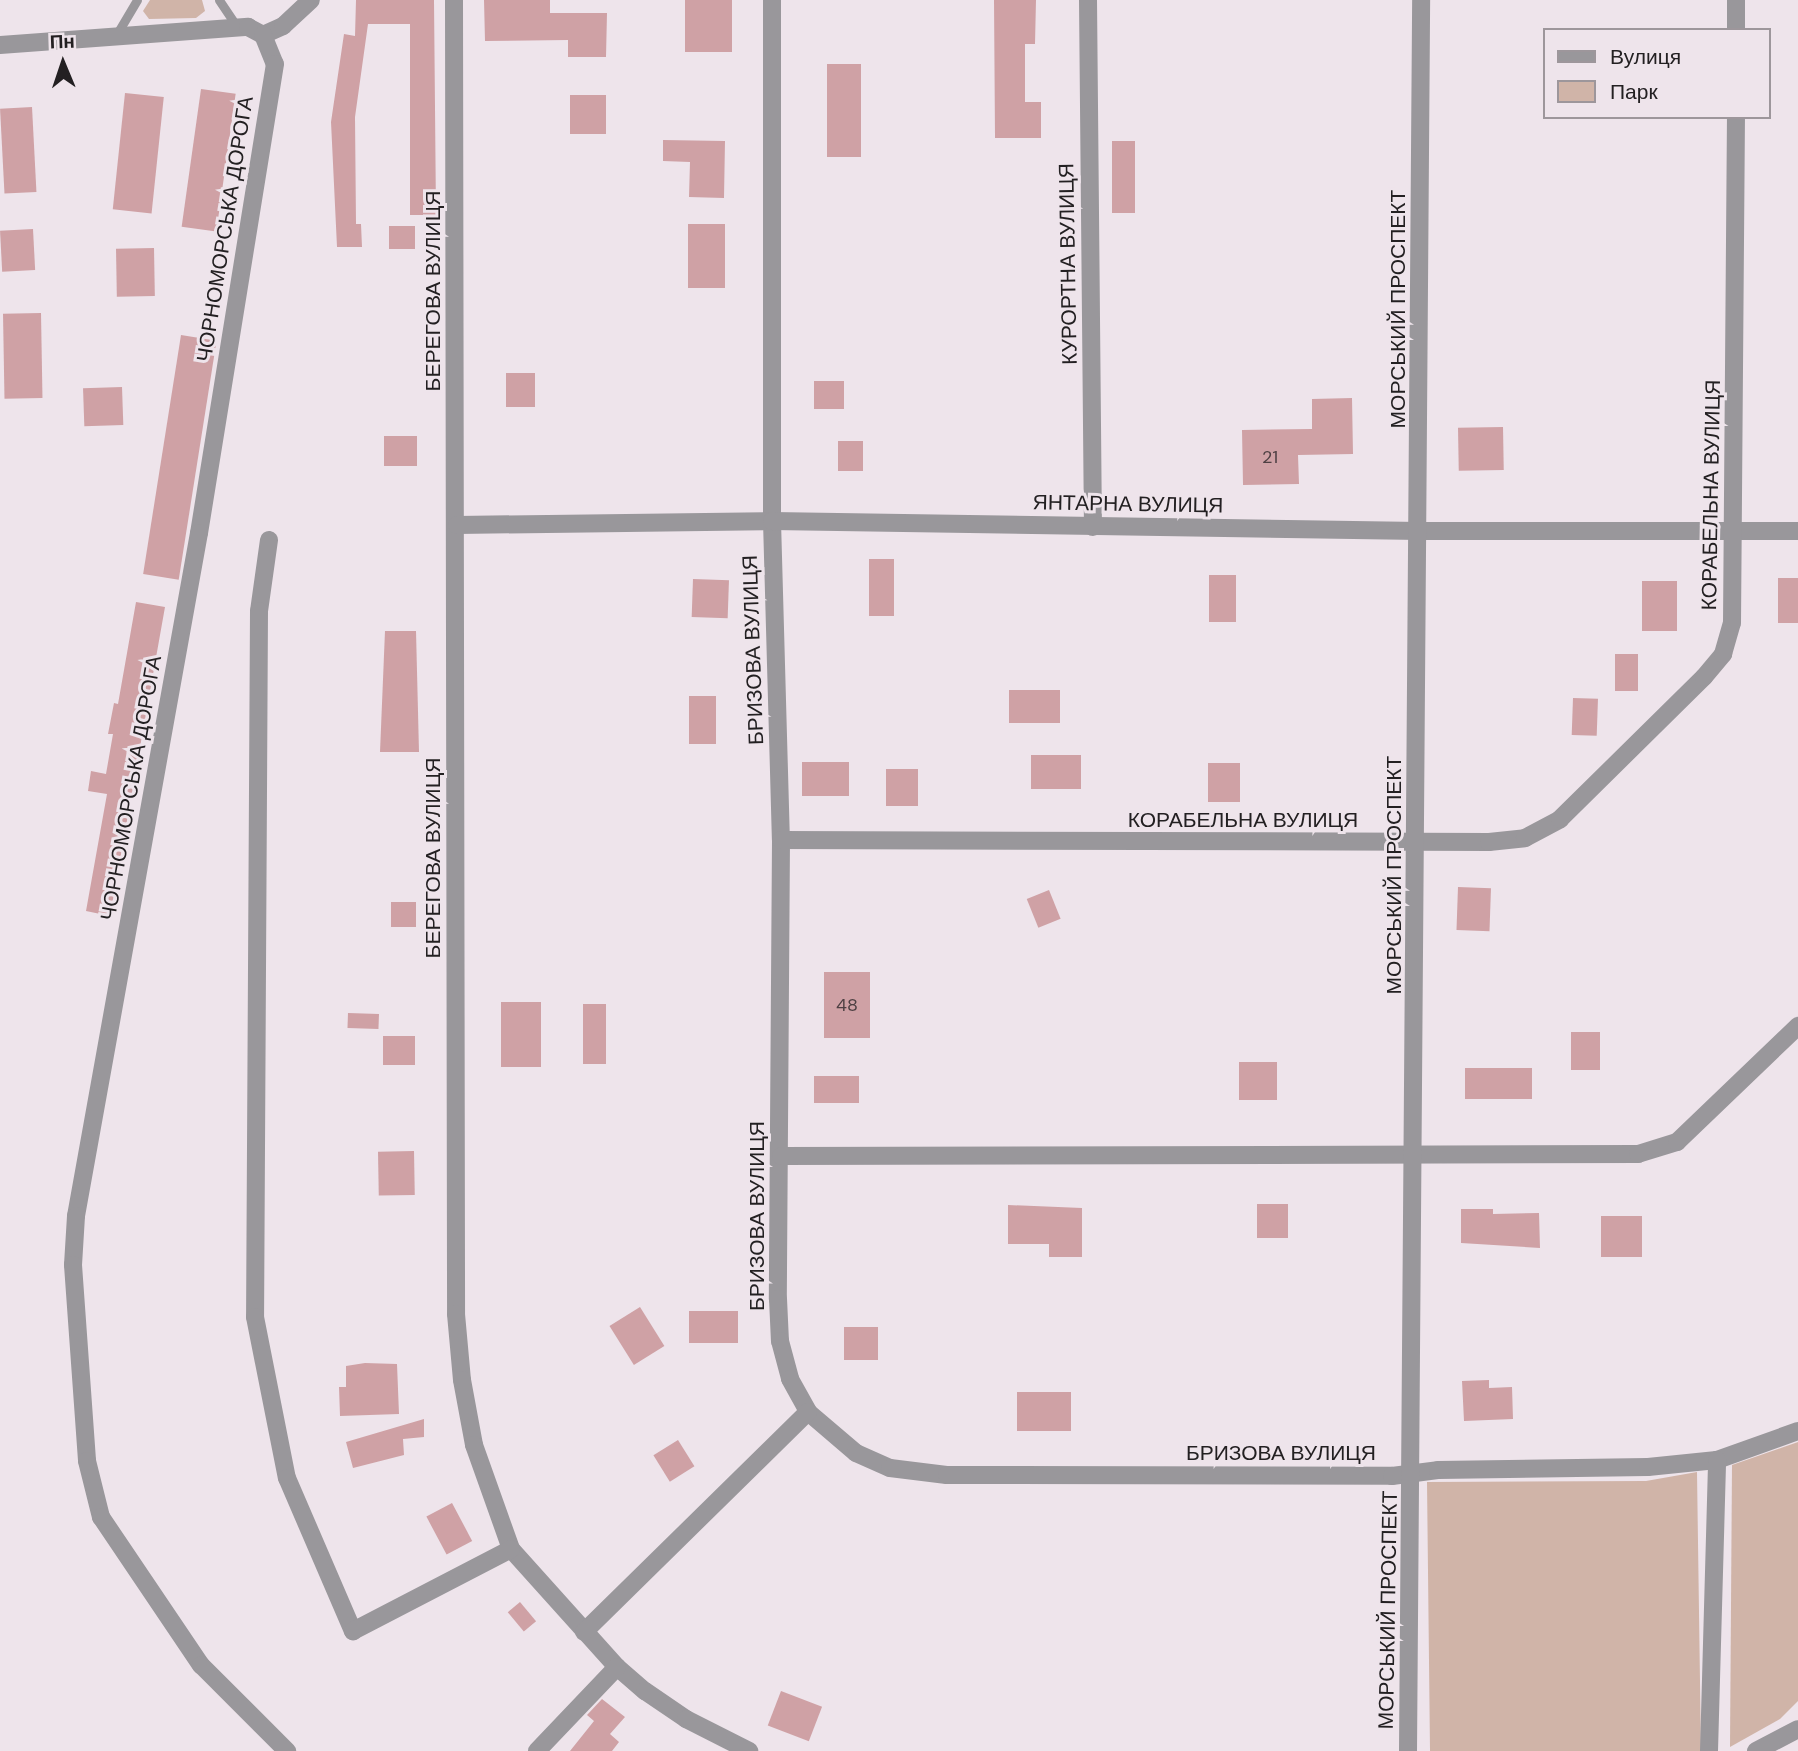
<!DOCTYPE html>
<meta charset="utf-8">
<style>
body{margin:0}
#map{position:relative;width:1798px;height:1751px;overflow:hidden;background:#eee4eb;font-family:"DM Sans",sans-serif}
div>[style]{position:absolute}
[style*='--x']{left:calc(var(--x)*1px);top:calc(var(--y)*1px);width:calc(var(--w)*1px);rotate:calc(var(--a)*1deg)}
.green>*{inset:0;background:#d0b4a8}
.building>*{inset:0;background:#cfa1a5;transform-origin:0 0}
.lane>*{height:9px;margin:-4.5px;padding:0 4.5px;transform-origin:4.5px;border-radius:4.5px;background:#99979b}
.street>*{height:18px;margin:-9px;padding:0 9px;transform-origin:9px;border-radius:9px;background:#99979b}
span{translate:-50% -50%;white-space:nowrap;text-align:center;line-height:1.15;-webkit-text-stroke:6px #eee4eb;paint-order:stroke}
.number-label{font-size:18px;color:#4e4043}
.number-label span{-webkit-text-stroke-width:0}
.street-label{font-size:21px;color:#232022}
.legend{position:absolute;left:1543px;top:28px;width:228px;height:91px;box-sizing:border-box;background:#eee4eb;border:2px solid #9d969b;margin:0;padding:9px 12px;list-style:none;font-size:21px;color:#232022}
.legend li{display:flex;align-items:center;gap:14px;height:35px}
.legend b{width:35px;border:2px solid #9d969b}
.north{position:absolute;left:28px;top:28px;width:70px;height:70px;-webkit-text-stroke:5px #eee4eb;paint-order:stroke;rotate:358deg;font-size:19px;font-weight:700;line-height:28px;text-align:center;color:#232022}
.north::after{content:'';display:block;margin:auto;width:24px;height:32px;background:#232022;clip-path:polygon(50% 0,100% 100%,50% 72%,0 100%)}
</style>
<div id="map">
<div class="green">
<div style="clip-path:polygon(150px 0,202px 0,205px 11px,196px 18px,149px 19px,143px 11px)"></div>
<div style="clip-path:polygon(1798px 1442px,1798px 1701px,1780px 1719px,1730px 1747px,1732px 1465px)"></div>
<div style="clip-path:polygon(1697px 1472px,1701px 1751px,1430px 1751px,1427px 1482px,1646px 1481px)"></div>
</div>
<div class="building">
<div style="clip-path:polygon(356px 0,434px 0,436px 215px,410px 215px,410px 24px,368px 24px,355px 117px,356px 224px,361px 224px,362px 247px,337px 247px,331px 122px,344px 34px,355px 36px)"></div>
<div style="clip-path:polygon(484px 0,550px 0,550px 13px,607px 13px,606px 57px,568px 57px,568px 40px,485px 41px)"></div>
<div style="left:685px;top:0;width:47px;height:52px"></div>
<div style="clip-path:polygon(994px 0,1036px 0,1035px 44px,1025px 44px,1025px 102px,1041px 102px,1041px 138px,995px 138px)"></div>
<div style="left:827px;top:64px;width:34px;height:93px"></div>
<div style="left:201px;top:89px;width:35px;height:139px;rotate:8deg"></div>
<div style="left:125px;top:93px;width:39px;height:117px;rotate:6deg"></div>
<div style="left:570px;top:95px;width:36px;height:39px"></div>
<div style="left:32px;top:107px;width:85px;height:32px;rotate:87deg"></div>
<div style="clip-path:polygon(663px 140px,725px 141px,724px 198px,689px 197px,690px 162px,663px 161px)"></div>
<div style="left:1112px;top:141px;width:23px;height:72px"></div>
<div style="left:725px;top:224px;width:64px;height:37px;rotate:90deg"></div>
<div style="left:389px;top:226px;width:26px;height:23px"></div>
<div style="left:33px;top:229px;width:41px;height:33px;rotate:87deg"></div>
<div style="left:154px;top:248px;width:48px;height:38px;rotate:89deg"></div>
<div style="left:41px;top:313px;width:85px;height:38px;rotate:89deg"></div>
<div style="left:181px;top:335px;width:36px;height:242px;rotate:9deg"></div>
<div style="left:506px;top:373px;width:29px;height:34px"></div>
<div style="left:814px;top:381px;width:30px;height:28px"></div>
<div style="left:122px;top:387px;width:38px;height:39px;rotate:88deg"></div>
<div style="clip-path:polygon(1352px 398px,1353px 454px,1298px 455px,1299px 484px,1243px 485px,1242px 430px,1312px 429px,1312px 399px)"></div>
<div style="left:1503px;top:427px;width:43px;height:45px;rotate:89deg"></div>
<div style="left:417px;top:436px;width:30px;height:33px;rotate:90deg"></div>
<div style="left:863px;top:441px;width:30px;height:25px;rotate:90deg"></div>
<div style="left:869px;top:559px;width:25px;height:57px"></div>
<div style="left:1236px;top:575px;width:47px;height:27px;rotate:90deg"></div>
<div style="left:1778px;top:578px;width:20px;height:45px"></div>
<div style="left:693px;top:579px;width:36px;height:38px;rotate:2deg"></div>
<div style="left:1642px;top:581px;width:35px;height:50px"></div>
<div style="clip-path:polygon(136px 602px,165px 607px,110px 916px,86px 911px,107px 794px,88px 791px,91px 771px,106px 774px,113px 734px,108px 734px,114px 703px,118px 704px)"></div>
<div style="clip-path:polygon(385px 631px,416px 631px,419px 752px,380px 752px)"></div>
<div style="left:1615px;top:654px;width:23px;height:37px"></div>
<div style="left:1009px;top:690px;width:51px;height:33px"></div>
<div style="left:689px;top:696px;width:27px;height:48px"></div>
<div style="left:1573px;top:698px;width:25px;height:37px;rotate:2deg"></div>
<div style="left:1031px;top:755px;width:50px;height:34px"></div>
<div style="left:802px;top:762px;width:47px;height:34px"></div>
<div style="left:1208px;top:763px;width:32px;height:39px"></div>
<div style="left:886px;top:769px;width:32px;height:37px"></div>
<div style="left:1458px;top:887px;width:33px;height:43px;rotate:2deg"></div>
<div style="left:1049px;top:890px;width:31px;height:24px;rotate:68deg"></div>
<div style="left:391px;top:902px;width:25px;height:25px"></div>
<div style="left:824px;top:972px;width:46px;height:66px"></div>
<div style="left:501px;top:1002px;width:40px;height:65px"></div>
<div style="left:583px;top:1004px;width:23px;height:60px"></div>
<div style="left:348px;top:1013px;width:31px;height:15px;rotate:2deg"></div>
<div style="left:1600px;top:1032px;width:38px;height:29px;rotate:90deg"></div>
<div style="left:415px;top:1036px;width:29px;height:32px;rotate:90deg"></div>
<div style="left:1239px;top:1062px;width:38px;height:38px"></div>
<div style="left:1465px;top:1068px;width:67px;height:31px"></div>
<div style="left:859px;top:1076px;width:27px;height:45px;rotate:90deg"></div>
<div style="left:414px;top:1151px;width:44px;height:36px;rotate:89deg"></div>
<div style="left:1257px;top:1204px;width:31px;height:34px"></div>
<div style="clip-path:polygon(1008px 1205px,1082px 1208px,1082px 1257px,1049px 1257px,1049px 1244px,1008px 1244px)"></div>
<div style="clip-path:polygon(1461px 1209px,1493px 1209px,1493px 1214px,1539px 1213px,1540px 1248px,1461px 1243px)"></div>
<div style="left:1601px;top:1216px;width:41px;height:41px"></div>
<div style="left:640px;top:1307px;width:46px;height:36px;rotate:58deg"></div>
<div style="left:738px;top:1311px;width:32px;height:49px;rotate:90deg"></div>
<div style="left:844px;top:1327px;width:34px;height:33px"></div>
<div style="clip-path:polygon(365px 1363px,397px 1364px,399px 1414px,340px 1416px,339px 1387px,346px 1387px,346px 1366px)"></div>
<div style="clip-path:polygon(1489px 1380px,1489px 1388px,1512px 1387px,1513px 1419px,1464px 1421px,1462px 1381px)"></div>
<div style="left:1071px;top:1392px;width:39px;height:54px;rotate:90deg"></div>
<div style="clip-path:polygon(424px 1419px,424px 1437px,403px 1439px,404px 1455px,353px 1468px,346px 1442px)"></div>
<div style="left:678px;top:1440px;width:31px;height:29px;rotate:58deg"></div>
<div style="left:452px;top:1503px;width:43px;height:29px;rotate:62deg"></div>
<div style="left:520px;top:1602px;width:25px;height:16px;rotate:50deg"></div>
<div style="left:781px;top:1691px;width:44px;height:37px;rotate:21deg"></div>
<div style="clip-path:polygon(602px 1699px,625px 1717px,610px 1734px,619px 1742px,612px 1751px,570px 1751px,594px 1721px,587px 1715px)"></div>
</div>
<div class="lane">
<div style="--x:219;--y:0;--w:34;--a:56"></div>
<div style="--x:115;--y:37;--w:43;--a:-59.3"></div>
</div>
<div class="street">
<div style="--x:454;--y:0;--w:1314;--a:89.91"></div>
<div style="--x:456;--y:1314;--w:66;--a:84.8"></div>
<div style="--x:462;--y:1380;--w:66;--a:79.5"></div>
<div style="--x:474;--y:1445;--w:110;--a:70.4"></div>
<div style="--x:511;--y:1549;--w:159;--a:48.1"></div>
<div style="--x:617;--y:1667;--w:37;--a:41"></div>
<div style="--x:645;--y:1691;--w:50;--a:34.3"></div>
<div style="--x:686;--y:1719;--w:71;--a:26.9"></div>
<div style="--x:772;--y:0;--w:521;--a:90"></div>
<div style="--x:772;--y:521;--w:319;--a:88.4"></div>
<div style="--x:781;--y:840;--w:459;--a:90.4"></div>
<div style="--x:778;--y:1299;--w:42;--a:87.3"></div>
<div style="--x:780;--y:1341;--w:39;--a:75"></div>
<div style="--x:790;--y:1379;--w:38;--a:61"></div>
<div style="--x:808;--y:1412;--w:63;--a:40.5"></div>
<div style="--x:856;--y:1453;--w:37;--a:24"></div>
<div style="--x:890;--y:1468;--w:57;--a:7"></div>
<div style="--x:947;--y:1475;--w:445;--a:0.1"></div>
<div style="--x:1392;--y:1476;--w:46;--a:-7.4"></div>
<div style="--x:1438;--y:1470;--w:210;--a:-0.8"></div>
<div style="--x:1648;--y:1467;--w:69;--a:-5.8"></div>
<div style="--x:1717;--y:1460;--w:86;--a:-19.7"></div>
<div style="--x:1088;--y:0;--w:527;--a:89.46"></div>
<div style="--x:1736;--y:30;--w:30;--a:-90"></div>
<div style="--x:263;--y:35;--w:22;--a:-24"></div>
<div style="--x:283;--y:26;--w:38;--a:-43"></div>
<div style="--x:0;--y:45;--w:249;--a:-4.2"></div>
<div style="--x:248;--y:27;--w:17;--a:28"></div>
<div style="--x:263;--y:35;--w:31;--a:68"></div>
<div style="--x:275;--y:64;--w:475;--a:99.2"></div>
<div style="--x:199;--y:533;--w:694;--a:100.21"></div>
<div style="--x:76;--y:1216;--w:49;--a:93.5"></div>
<div style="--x:73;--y:1265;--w:196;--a:85.9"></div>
<div style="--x:87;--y:1461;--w:58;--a:76"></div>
<div style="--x:101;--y:1517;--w:179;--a:56"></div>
<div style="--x:201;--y:1665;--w:122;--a:45"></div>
<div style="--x:457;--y:525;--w:315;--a:-0.7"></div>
<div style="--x:772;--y:521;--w:648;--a:0.88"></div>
<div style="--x:1420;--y:531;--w:378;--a:0"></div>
<div style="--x:269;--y:540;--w:72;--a:98"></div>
<div style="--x:259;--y:611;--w:706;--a:90.32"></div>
<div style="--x:255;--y:1317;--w:164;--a:78.8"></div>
<div style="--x:287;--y:1478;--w:167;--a:66.7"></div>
<div style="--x:353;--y:1631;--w:178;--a:-27.4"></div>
<div style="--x:781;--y:840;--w:708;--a:0.16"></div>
<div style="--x:1489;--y:842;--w:36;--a:-6"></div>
<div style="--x:1525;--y:838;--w:40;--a:-28"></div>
<div style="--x:1560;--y:819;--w:202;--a:-44.6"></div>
<div style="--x:1704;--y:677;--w:30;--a:-50"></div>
<div style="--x:1723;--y:654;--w:32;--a:-74"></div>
<div style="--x:1732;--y:623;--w:506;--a:-89.55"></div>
<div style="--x:781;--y:1156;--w:857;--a:-0.13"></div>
<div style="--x:1638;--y:1154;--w:41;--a:-17.1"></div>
<div style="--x:1677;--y:1142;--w:168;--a:-43.8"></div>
<div style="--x:584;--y:1632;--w:314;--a:-44.5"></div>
<div style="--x:537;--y:1751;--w:116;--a:-46.4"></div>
<div style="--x:1408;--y:1751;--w:1751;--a:-89.57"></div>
<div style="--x:1709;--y:1751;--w:291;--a:-88.4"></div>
<div style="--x:1756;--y:1751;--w:47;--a:-27.6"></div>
</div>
<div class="number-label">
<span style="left:1270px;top:457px">21</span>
<span style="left:847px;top:1005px">48</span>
</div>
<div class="street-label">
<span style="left:225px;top:229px;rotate:-81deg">ЧОРНОМОРСЬКА ДОРОГА</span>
<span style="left:1068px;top:264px;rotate:-91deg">КУРОРТНА ВУЛИЦЯ</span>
<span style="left:433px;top:291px;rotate:-90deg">БЕРЕГОВА ВУЛИЦЯ</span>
<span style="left:1398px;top:309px;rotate:-90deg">МОРСЬКИЙ ПРОСПЕКТ</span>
<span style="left:1711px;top:495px;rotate:-89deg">КОРАБЕЛЬНА ВУЛИЦЯ</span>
<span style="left:1128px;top:504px;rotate:1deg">ЯНТАРНА ВУЛИЦЯ</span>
<span style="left:753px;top:650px;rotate:-92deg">БРИЗОВА ВУЛИЦЯ</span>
<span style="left:131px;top:788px;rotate:-80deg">ЧОРНОМОРСЬКА ДОРОГА</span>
<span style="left:1243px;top:820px">КОРАБЕЛЬНА ВУЛИЦЯ</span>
<span style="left:433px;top:858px;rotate:-90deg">БЕРЕГОВА ВУЛИЦЯ</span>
<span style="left:1394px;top:875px;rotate:-90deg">МОРСЬКИЙ ПРОСПЕКТ</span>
<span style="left:757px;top:1216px;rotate:-90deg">БРИЗОВА ВУЛИЦЯ</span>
<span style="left:1281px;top:1453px">БРИЗОВА ВУЛИЦЯ</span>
<span style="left:1388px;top:1610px;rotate:-89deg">МОРСЬКИЙ ПРОСПЕКТ</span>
</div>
<ul class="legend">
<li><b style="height:9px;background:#99979b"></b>Вулиця</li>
<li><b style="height:19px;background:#d0b4a8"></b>Парк</li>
</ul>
<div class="north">Пн</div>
</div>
